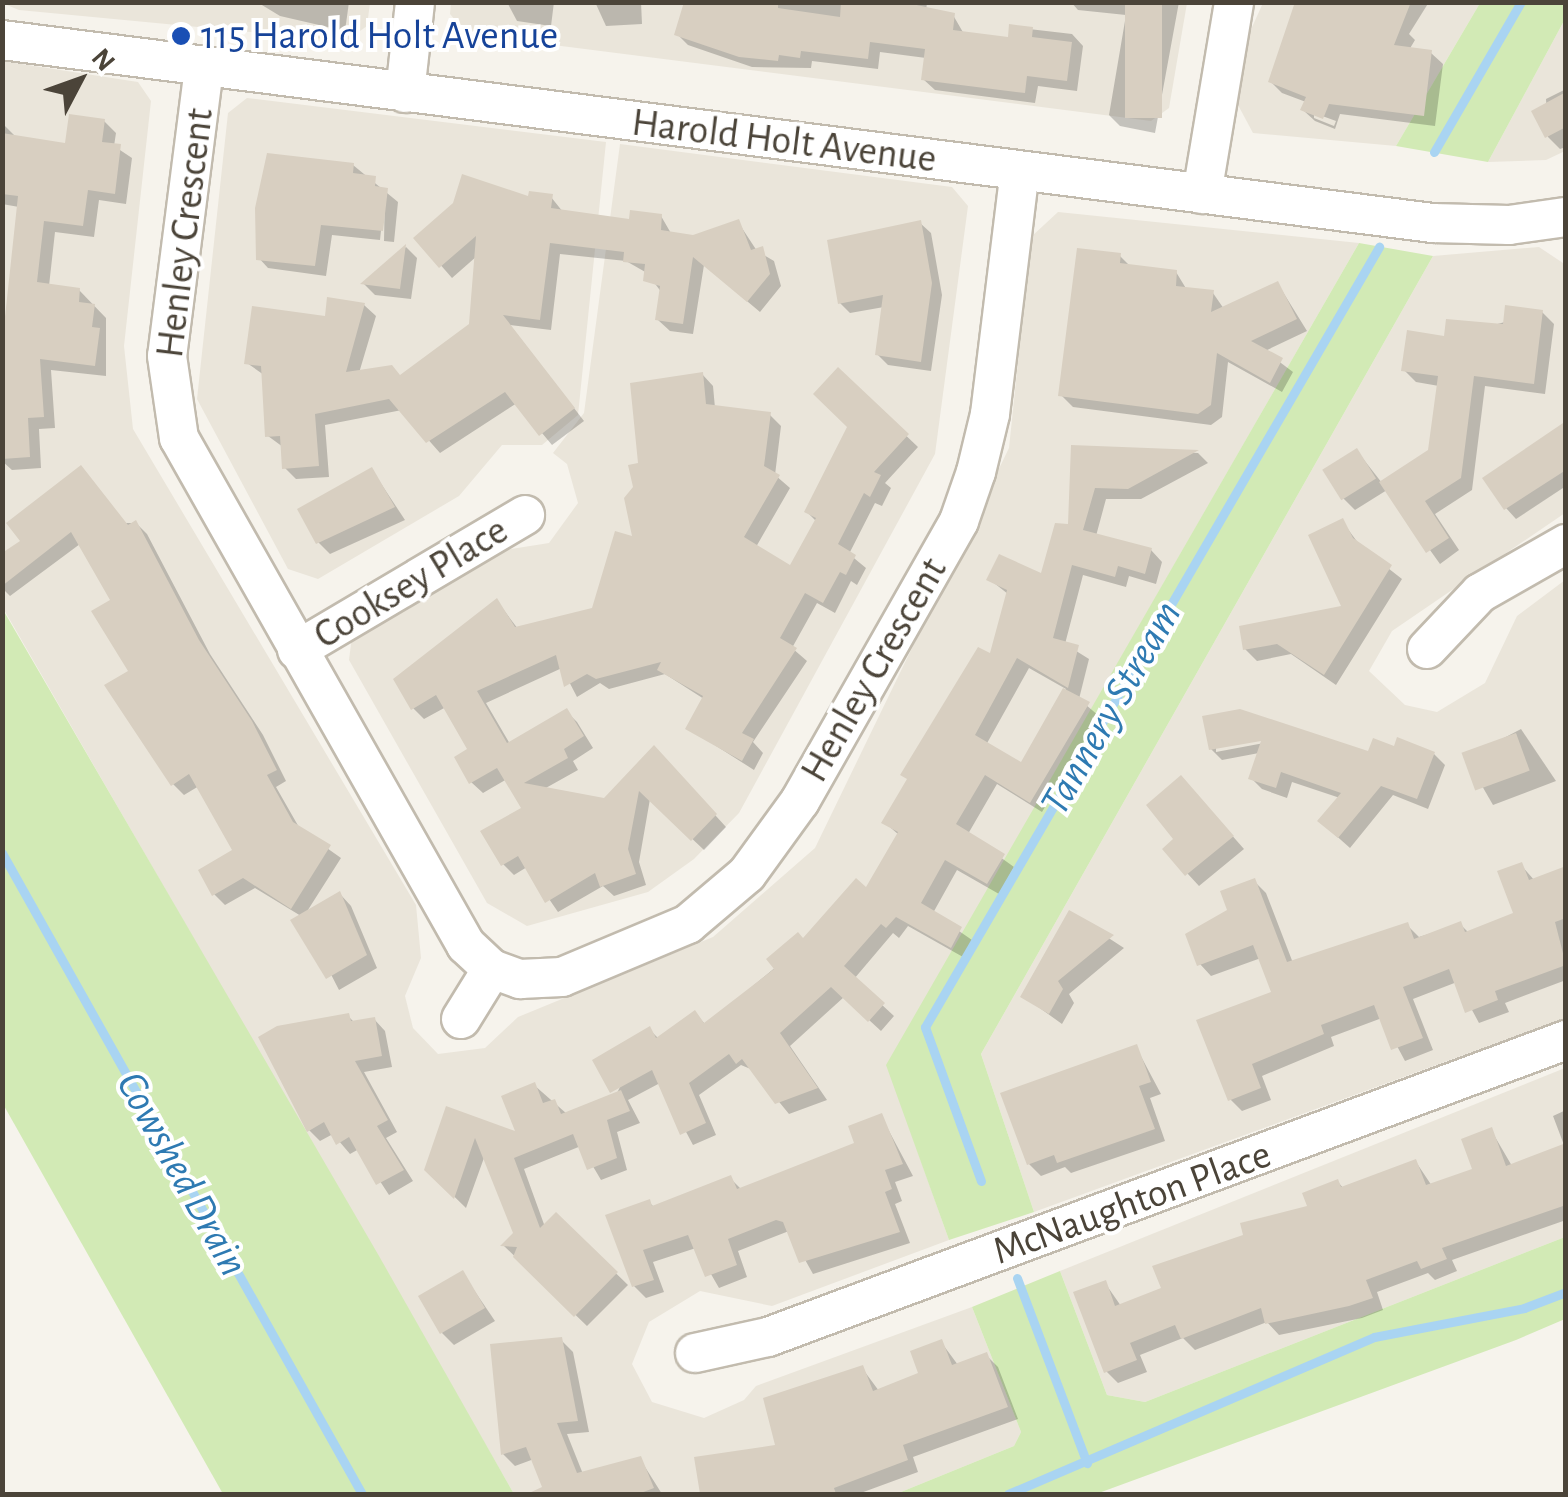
<!DOCTYPE html>
<style>
body{margin:0}
#map{position:relative;width:1568px;height:1497px;overflow:hidden;background:#f6f3ec;font-family:"Alegreya Sans",sans-serif}
div>[style]{position:absolute}
[style*='--x']{left:calc(var(--x)*1px);top:calc(var(--y)*1px);width:calc(var(--w)*1px);rotate:calc(var(--a)*1deg)}
.residential>*{inset:0;background:#eae5da}
.green>*{inset:0;background:#d2eab5}
.shadow>*{inset:0;background:#0003}
.stream>*{height:9px;margin:-4.5px;padding:0 4.5px;transform-origin:4.5px;border-radius:4.5px;background:#a9d4f2}
.building>*{inset:0;background:#d8cfc1;transform-origin:0 0}
.roads{filter:drop-shadow(2px 0 #c2bbae) drop-shadow(-2px 0 #c2bbae) drop-shadow(0 2px #c2bbae) drop-shadow(0 -2px #c2bbae)}
.street>*{height:38px;margin:-19px;padding:0 19px;transform-origin:19px;border-radius:19px;background:#fff}
.dots>*{width:28px;height:28px;translate:-50% -50%;box-sizing:border-box;border:5px solid #fff;border-radius:50%}
span{translate:-50% -50%;white-space:nowrap;text-align:center;line-height:1.15;-webkit-text-stroke:8px #fff;paint-order:stroke}
.transit-label{font-size:40px;color:#164399}
.left{translate:0 -50%;text-align:left}
.street-label{font-size:40px;color:#4b4439}
.water-label{font-size:42px;color:#2e7ab2;font-style:italic}
.frame{position:absolute;inset:0;border:5px solid #4b4439;pointer-events:none}
.north{position:absolute;left:30px;top:30px;width:100px;height:100px;-webkit-text-stroke:8px #fff;paint-order:stroke;rotate:49deg;font-size:28px;font-weight:700;line-height:40px;text-align:center;color:#4b4439}
.north::after{content:'';display:block;margin:auto;width:35px;height:45px;background:#4b4439;clip-path:polygon(50% 0,100% 100%,50% 72%,0 100%)}
</style>
<div id="map">
<div class="residential">
<div style="clip-path:polygon(451px 2px,1187px 3px,1169px 108px,1151px 121px,467px 34px,450px 14px)"></div>
<div style="clip-path:polygon(2px 3px,3px 2px,370px 3px,367px 26px,346px 41px,19px 10px)"></div>
<div style="clip-path:polygon(1263px 3px,1480px 3px,1396px 146px,1253px 133px,1238px 105px,1248px 36px)"></div>
<div style="clip-path:polygon(1565px 19px,1565px 151px,1546px 160px,1488px 162px)"></div>
<div style="clip-path:polygon(2px 61px,138px 82px,151px 101px,124px 346px,133px 429px,416px 905px,421px 958px,405px 996px,413px 1028px,438px 1054px,485px 1048px,518px 1017px,713px 937px,815px 848px,1009px 448px,1031px 237px,1058px 212px,1359px 243px,887px 1065px,949px 1240px,772px 1306px,700px 1291px,649px 1322px,632px 1364px,652px 1402px,704px 1418px,744px 1400px,756px 1386px,972px 1307px,1021px 1432px,1014px 1446px,896px 1494px,514px 1494px,3px 608px)"></div>
<div style="clip-path:polygon(247px 98px,606px 142px,578px 415px,542px 445px,502px 445px,459px 496px,318px 579px,288px 569px,197px 399px,228px 113px)"></div>
<div style="clip-path:polygon(620px 144px,952px 187px,968px 206px,935px 454px,739px 813px,694px 859px,648px 892px,527px 926px,487px 903px,349px 660px,352px 636px,505px 550px,549px 543px,578px 503px,567px 464px,553px 453px,584px 413px)"></div>
<div style="clip-path:polygon(1539px 247px,1566px 265px,1565px 513px,1392px 631px,1369px 671px,1405px 705px,1437px 712px,1485px 683px,1517px 616px,1565px 580px,1565px 1018px,1034px 1212px,981px 1054px,1433px 256px)"></div>
<div style="clip-path:polygon(1565px 1068px,1565px 1237px,1145px 1402px,1107px 1395px,1060px 1271px)"></div>
</div>
<div class="green">
<div style="clip-path:polygon(1480px 3px,1565px 3px,1565px 19px,1488px 162px,1396px 146px)"></div>
<div style="clip-path:polygon(1359px 243px,1433px 256px,981px 1054px,1034px 1212px,949px 1240px,886px 1065px)"></div>
<div style="clip-path:polygon(2px 608px,379px 1256px,514px 1494px,223px 1494px,3px 1104px)"></div>
<div style="clip-path:polygon(1565px 1237px,1565px 1319px,1516px 1340px,1096px 1494px,896px 1494px,1014px 1446px,1021px 1432px,972px 1307px,1060px 1271px,1107px 1395px,1145px 1402px)"></div>
</div>
<div class="shadow">
<div style="clip-path:polygon(257px 2px,349px 2px,345px 31px,280px 16px)"></div>
<div style="clip-path:polygon(507px 2px,554px 2px,551px 26px,517px 21px)"></div>
<div style="clip-path:polygon(595px 2px,641px 2px,642px 24px,606px 26px)"></div>
<div style="clip-path:polygon(687px 2px,927px 2px,926px 12px,953px 15px,964px 34px,1010px 40px,1011px 27px,1072px 34px,1083px 46px,1077px 91px,1038px 86px,1035px 103px,935px 90px,923px 79px,926px 58px,880px 52px,878px 69px,812px 61px,811px 68px,752px 67px,688px 45px,677px 34px)"></div>
<div style="clip-path:polygon(1071px 2px,1179px 2px,1155px 133px,1120px 126px,1109px 115px,1126px 15px,1078px 10px)"></div>
<div style="clip-path:polygon(evenodd,1297px 2px,1429px 2px,1409px 34px,1415px 40px,1409px 50px,1431px 53px,1443px 64px,1435px 126px,1340px 114px,1335px 129px,1315px 121px,1303px 110px,1306px 102px,1282px 93px,1271px 82px,1297px 2px,1314px 113px,1336px 121px,1334px 126px,1314px 118px,1314px 113px)"></div>
<div style="clip-path:polygon(1566px 89px,1566px 147px,1560px 149px,1548px 137px,1546px 99px)"></div>
<div style="clip-path:polygon(104px 121px,116px 133px,114px 146px,132px 158px,126px 204px,99px 200px,94px 237px,55px 232px,49px 286px,79px 290px,106px 318px,106px 376px,51px 370px,55px 428px,39px 429px,41px 468px,12px 470px,2px 461px,2px 347px,19px 207px,2px 204px,2px 123px,17px 138px,68px 146px)"></div>
<div style="clip-path:polygon(353px 165px,398px 202px,394px 242px,384px 241px,385px 192px,380px 240px,332px 235px,326px 276px,268px 268px,257px 256px)"></div>
<div style="clip-path:polygon(551px 197px,563px 212px,631px 221px,661px 216px,672px 235px,693px 238px,738px 222px,757px 251px,774px 261px,781px 286px,760px 312px,704px 265px,693px 334px,670px 331px,658px 320px,662px 293px,647px 273px,626px 261px,560px 254px,551px 330px,510px 325px,584px 421px,552px 445px,517px 403px,440px 453px,402px 410px,325px 425px,329px 477px,296px 479px,285px 468px,283px 447px,268px 436px,264px 375px,247px 363px,364px 305px,376px 316px,359px 373px,401px 377px,472px 325px,477px 256px,452px 278px,417px 238px)"></div>
<div style="clip-path:polygon(920px 223px,931px 233px,942px 295px,931px 371px,888px 365px,877px 354px,884px 307px,850px 313px,840px 303px)"></div>
<div style="clip-path:polygon(406px 247px,417px 258px,411px 299px,375px 295px,364px 284px)"></div>
<div style="clip-path:polygon(1120px 256px,1131px 267px,1176px 272px,1187px 290px,1213px 293px,1224px 309px,1278px 284px,1307px 331px,1265px 351px,1293px 372px,1282px 392px,1228px 362px,1222px 417px,1211px 425px,1073px 407px,1061px 395px)"></div>
<div style="clip-path:polygon(1542px 312px,1554px 324px,1545px 394px,1485px 386px,1472px 490px,1435px 514px,1459px 550px,1440px 564px,1387px 490px,1355px 510px,1343px 498px,1357px 451px,1382px 483px,1431px 452px,1439px 386px,1416px 382px,1404px 370px,1446px 338px)"></div>
<div style="clip-path:polygon(838px 371px,918px 447px,885px 483px,891px 488px,882px 506px,875px 503px,849px 554px,866px 568px,857px 585px,851px 581px,835px 613px,817px 603px,792px 648px,807px 661px,753px 742px,763px 753px,754px 770px,688px 728px,704px 699px,665px 674px,609px 689px,600px 683px,577px 697px,562px 668px,486px 703px,510px 744px,566px 711px,577px 722px,593px 748px,573px 761px,578px 770px,544px 789px,605px 800px,665px 760px,726px 827px,704px 850px,650px 799px,639px 862px,646px 885px,614px 896px,603px 886px,558px 912px,527px 867px,514px 875px,503px 864px,524px 809px,507px 779px,483px 793px,471px 782px,471px 750px,446px 707px,424px 719px,413px 708px,497px 601px,518px 629px,594px 610px,636px 539px,641px 465px,702px 374px,713px 386px,715px 408px,770px 415px,781px 426px,775px 475px,790px 488px,756px 547px,791px 568px,817px 522px,807px 512px,850px 427px)"></div>
<div style="clip-path:polygon(1566px 424px,1566px 486px,1516px 519px,1506px 508px)"></div>
<div style="clip-path:polygon(evenodd,1073px 448px,1198px 453px,1208px 463px,1141px 499px,1106px 499px,1096px 536px,1151px 550px,1162px 562px,1156px 584px,1129px 576px,1126px 587px,1083px 575px,1065px 644px,1089px 659px,1079px 699px,1099px 716px,1042px 812px,997px 784px,968px 834px,1014px 867px,999px 894px,957px 870px,933px 913px,972px 940px,963px 957px,908px 926px,899px 938px,893px 933px,854px 979px,894px 1016px,881px 1031px,844px 997px,790px 1046px,827px 1100px,789px 1114px,753px 1070px,741px 1065px,699px 1095px,716px 1135px,693px 1145px,660px 1083px,628px 1100px,640px 1123px,617px 1132px,627px 1170px,601px 1180px,581px 1146px,524px 1169px,545px 1227px,556px 1215px,628px 1285px,587px 1326px,504px 1246px,515px 1233px,485px 1155px,466px 1208px,427px 1170px,448px 1109px,519px 1135px,534px 1085px,567px 1114px,616px 1095px,649px 1029px,659px 1039px,695px 1013px,706px 1025px,867px 891px,899px 835px,884px 822px,991px 657px,1008px 594px,989px 579px,1042px 577px,1071px 526px,1073px 448px,1029px 668px,1066px 689px,1021px 766px,986px 745px,1029px 668px)"></div>
<div style="clip-path:polygon(372px 470px,405px 520px,330px 554px,318px 542px)"></div>
<div style="clip-path:polygon(1342px 521px,1361px 547px,1402px 579px,1336px 685px,1291px 654px,1257px 661px,1245px 649px,1345px 608px)"></div>
<div style="clip-path:polygon(10px 523px,136px 523px,147px 534px,210px 654px,263px 735px,286px 781px,276px 787px,300px 829px,341px 858px,306px 913px,340px 894px,351px 906px,377px 968px,339px 990px,301px 916px,255px 888px,225px 905px,214px 894px,236px 851px,199px 786px,184px 795px,173px 784px,113px 601px,80px 544px,10px 596px,2px 588px,2px 556px,24px 542px)"></div>
<div style="clip-path:polygon(evenodd,1205px 718px,1369px 755px,1395px 749px,1434px 754px,1445px 765px,1428px 809px,1393px 795px,1350px 848px,1332px 832px,1340px 798px,1292px 782px,1287px 798px,1262px 789px,1251px 778px,1259px 753px,1222px 760px,1211px 749px,1205px 718px,1273px 736px,1274px 741px,1216px 752px,1216px 746px,1273px 736px)"></div>
<div style="clip-path:polygon(1521px 729px,1556px 781px,1493px 805px,1466px 758px)"></div>
<div style="clip-path:polygon(1192px 790px,1244px 849px,1199px 886px,1165px 849px,1177px 840px)"></div>
<div style="clip-path:polygon(1521px 865px,1535px 881px,1566px 869px,1566px 980px,1505px 1003px,1509px 1012px,1479px 1023px,1457px 982px,1413px 999px,1433px 1050px,1405px 1061px,1382px 1018px,1331px 1037px,1334px 1046px,1262px 1076px,1271px 1100px,1242px 1111px,1230px 1099px,1274px 993px,1261px 958px,1211px 976px,1200px 964px,1254px 881px,1266px 893px,1293px 963px,1407px 925px,1419px 937px,1460px 924px,1469px 933px,1516px 915px)"></div>
<div style="clip-path:polygon(1070px 913px,1124px 948px,1069px 994px,1074px 1003px,1062px 1024px,1023px 996px)"></div>
<div style="clip-path:polygon(348px 1016px,355px 1023px,374px 1019px,385px 1031px,392px 1067px,364px 1072px,397px 1132px,386px 1138px,413px 1181px,389px 1195px,359px 1149px,350px 1154px,333px 1134px,320px 1141px,309px 1130px)"></div>
<div style="clip-path:polygon(1136px 1047px,1161px 1094px,1150px 1098px,1165px 1141px,1071px 1173px,1065px 1167px,1041px 1176px,1029px 1164px)"></div>
<div style="clip-path:polygon(1566px 1110px,1566px 1220px,1452px 1260px,1457px 1271px,1435px 1280px,1428px 1273px,1377px 1292px,1383px 1310px,1362px 1318px,1279px 1335px,1267px 1322px,1195px 1350px,1183px 1338px,1140px 1355px,1147px 1372px,1118px 1383px,1106px 1371px,1105px 1283px,1121px 1306px,1164px 1289px,1246px 1236px,1310px 1208px,1338px 1182px,1344px 1189px,1416px 1162px,1432px 1186px,1475px 1170px,1491px 1130px,1512px 1166px,1564px 1145px,1553px 1116px)"></div>
<div style="clip-path:polygon(881px 1116px,913px 1176px,895px 1182px,902px 1201px,895px 1204px,910px 1243px,813px 1274px,789px 1231px,738px 1251px,747px 1277px,719px 1288px,696px 1248px,653px 1262px,664px 1292px,646px 1298px,634px 1286px,649px 1202px,654px 1207px,730px 1178px,742px 1190px,857px 1144px)"></div>
<div style="clip-path:polygon(463px 1274px,495px 1321px,454px 1345px,442px 1333px)"></div>
<div style="clip-path:polygon(561px 1340px,573px 1352px,589px 1432px,567px 1434px,583px 1474px,640px 1459px,662px 1494px,548px 1494px,534px 1459px,515px 1466px,503px 1454px)"></div>
<div style="clip-path:polygon(941px 1342px,958px 1365px,986px 1355px,998px 1367px,1018px 1419px,913px 1457px,918px 1472px,858px 1494px,702px 1494px,697px 1459px,778px 1447px,862px 1368px,879px 1391px,922px 1375px)"></div>
</div>
<div class="stream">
<div style="--x:1434;--y:152;--w:173;--a:-59.9"></div>
<div style="--x:2;--y:853;--w:735;--a:60.68"></div>
<div style="--x:981;--y:1181;--w:164;--a:-110"></div>
<div style="--x:925;--y:1027;--w:903;--a:-59.8"></div>
<div style="--x:1017;--y:1278;--w:198;--a:69.3"></div>
<div style="--x:1008;--y:1494;--w:398;--a:-23.2"></div>
<div style="--x:1374;--y:1337;--w:153;--a:-10.9"></div>
<div style="--x:1524;--y:1308;--w:45;--a:-20.9"></div>
</div>
<div class="building">
<div style="clip-path:polygon(684px 2px,778px 2px,778px 8px,840px 17px,841px 2px,902px 2px,955px 13px,953px 30px,1008px 37px,1009px 24px,1033px 27px,1032px 37px,1072px 42px,1067px 81px,1027px 76px,1025px 93px,921px 80px,925px 49px,870px 42px,868px 59px,801px 51px,800px 58px,779px 55px,778px 61px,739px 57px,674px 35px)"></div>
<div style="left:1125px;top:2px;width:37px;height:116px"></div>
<div style="clip-path:polygon(1295px 2px,1411px 2px,1394px 45px,1432px 50px,1424px 116px,1329px 104px,1323px 119px,1300px 110px,1306px 97px,1268px 82px)"></div>
<div style="clip-path:polygon(1566px 92px,1566px 127px,1545px 138px,1531px 111px)"></div>
<div style="clip-path:polygon(69px 114px,105px 119px,102px 142px,121px 144px,115px 194px,88px 190px,83px 226px,44px 221px,37px 282px,80px 288px,79px 302px,95px 304px,92px 327px,100px 328px,95px 366px,40px 359px,44px 417px,28px 418px,30px 457px,2px 459px,2px 345px,18px 196px,2px 194px,2px 133px,65px 143px)"></div>
<div style="clip-path:polygon(267px 153px,354px 163px,353px 173px,376px 176px,375px 186px,388px 188px,383px 231px,321px 225px,315px 266px,256px 260px,255px 208px)"></div>
<div style="clip-path:polygon(462px 174px,528px 196px,529px 191px,553px 194px,551px 208px,629px 219px,630px 210px,662px 214px,661px 230px,693px 235px,739px 219px,751px 250px,763px 246px,770px 274px,747px 302px,693px 257px,683px 324px,655px 320px,660px 286px,643px 281px,645px 264px,623px 262px,624px 252px,550px 243px,540px 320px,503px 315px,575px 408px,539px 436px,505px 392px,426px 443px,389px 399px,315px 414px,319px 466px,282px 469px,280px 436px,265px 437px,261px 366px,244px 364px,252px 306px,325px 316px,327px 297px,365px 303px,346px 372px,392px 365px,400px 375px,469px 324px,476px 236px,439px 268px,413px 238px,453px 203px)"></div>
<div style="clip-path:polygon(921px 220px,932px 283px,921px 362px,875px 355px,883px 295px,838px 304px,827px 240px)"></div>
<div style="clip-path:polygon(406px 244px,400px 289px,360px 284px)"></div>
<div style="clip-path:polygon(1077px 248px,1121px 253px,1120px 263px,1177px 270px,1176px 286px,1214px 290px,1211px 312px,1278px 281px,1297px 319px,1251px 341px,1283px 358px,1270px 383px,1217px 353px,1211px 405px,1198px 414px,1058px 396px)"></div>
<div style="clip-path:polygon(1505px 305px,1543px 310px,1534px 384px,1474px 376px,1461px 478px,1425px 501px,1449px 538px,1426px 553px,1379px 482px,1428px 450px,1438px 376px,1401px 371px,1407px 330px,1444px 336px,1446px 319px,1503px 324px)"></div>
<div style="clip-path:polygon(838px 367px,909px 434px,874px 472px,881px 475px,870px 497px,864px 493px,838px 544px,856px 555px,846px 575px,840px 572px,823px 603px,805px 593px,780px 638px,797px 648px,742px 733px,754px 739px,742px 761px,685px 729px,703px 696px,657px 670px,661px 662px,596px 679px,587px 674px,564px 687px,556px 655px,477px 691px,507px 743px,567px 708px,584px 736px,564px 749px,568px 758px,524px 783px,604px 798px,654px 745px,717px 814px,691px 841px,639px 791px,628px 849px,636px 874px,600px 887px,595px 873px,545px 903px,518px 856px,501px 866px,480px 831px,521px 808px,497px 768px,469px 784px,454px 757px,467px 749px,436px 695px,411px 710px,393px 679px,497px 598px,515px 627px,592px 608px,615px 531px,632px 536px,624px 498px,633px 487px,628px 465px,638px 463px,630px 383px,703px 372px,706px 404px,771px 412px,764px 466px,780px 475px,744px 537px,790px 565px,816px 518px,804px 512px,847px 427px,813px 394px)"></div>
<div style="clip-path:polygon(1566px 421px,1566px 470px,1504px 510px,1482px 478px)"></div>
<div style="clip-path:polygon(1071px 445px,1199px 450px,1128px 489px,1095px 488px,1083px 530px,1152px 548px,1145px 574px,1118px 566px,1115px 577px,1072px 565px,1053px 638px,1079px 645px,1068px 688px,1017px 658px,975px 735px,1021px 762px,1063px 688px,1090px 702px,1030px 803px,985px 775px,956px 824px,1005px 854px,987px 884px,945px 860px,921px 903px,962px 927px,951px 948px,896px 917px,886px 928px,881px 924px,844px 966px,885px 1003px,868px 1022px,831px 987px,780px 1033px,818px 1088px,775px 1104px,742px 1059px,736px 1064px,729px 1054px,689px 1083px,706px 1123px,680px 1135px,652px 1070px,610px 1093px,592px 1060px,650px 1026px,656px 1038px,695px 1010px,704px 1023px,774px 969px,766px 959px,798px 932px,803px 938px,856px 878px,866px 887px,898px 832px,881px 823px,907px 779px,900px 775px,978px 647px,990px 653px,1007px 590px,986px 580px,999px 554px,1041px 573px,1055px 523px,1068px 524px)"></div>
<div style="left:1357px;top:448px;width:36px;height:41px;rotate:58deg"></div>
<div style="clip-path:polygon(81px 465px,128px 525px,136px 520px,199px 640px,252px 721px,277px 770px,267px 775px,293px 822px,331px 845px,291px 909px,243px 878px,212px 896px,198px 870px,232px 850px,189px 774px,171px 786px,104px 685px,128px 671px,91px 611px,110px 600px,71px 532px,2px 586px,2px 553px,20px 541px,6px 523px)"></div>
<div style="clip-path:polygon(372px 467px,395px 507px,316px 544px,297px 509px)"></div>
<div style="clip-path:polygon(1343px 518px,1353px 538px,1392px 565px,1324px 675px,1277px 644px,1243px 650px,1239px 626px,1341px 606px,1308px 535px)"></div>
<div style="clip-path:polygon(1240px 709px,1368px 751px,1373px 738px,1394px 746px,1397px 737px,1435px 752px,1417px 799px,1381px 786px,1338px 838px,1317px 821px,1341px 793px,1281px 772px,1276px 788px,1248px 779px,1261px 741px,1209px 750px,1202px 716px)"></div>
<div style="left:1516px;top:733px;width:40px;height:58px;rotate:70deg"></div>
<div style="clip-path:polygon(1181px 775px,1234px 836px,1185px 876px,1162px 849px,1173px 839px,1146px 805px)"></div>
<div style="clip-path:polygon(1522px 862px,1529px 880px,1566px 866px,1566px 918px,1555px 922px,1566px 965px,1495px 991px,1498px 1000px,1465px 1013px,1449px 969px,1403px 987px,1423px 1038px,1391px 1050px,1374px 1005px,1321px 1025px,1324px 1034px,1252px 1064px,1261px 1088px,1228px 1101px,1196px 1020px,1271px 992px,1253px 945px,1197px 966px,1185px 934px,1227px 910px,1220px 891px,1255px 878px,1287px 962px,1408px 922px,1414px 939px,1461px 921px,1465px 932px,1513px 913px,1497px 871px)"></div>
<div style="clip-path:polygon(340px 891px,367px 955px,326px 979px,290px 920px)"></div>
<div style="clip-path:polygon(1069px 910px,1114px 935px,1058px 981px,1063px 989px,1049px 1014px,1020px 997px)"></div>
<div style="clip-path:polygon(349px 1013px,351px 1021px,375px 1017px,382px 1056px,355px 1061px,388px 1120px,377px 1126px,404px 1170px,376px 1185px,349px 1137px,336px 1145px,324px 1122px,307px 1132px,258px 1037px,277px 1026px)"></div>
<div style="clip-path:polygon(1137px 1044px,1151px 1082px,1139px 1086px,1155px 1129px,1057px 1163px,1054px 1155px,1027px 1165px,1000px 1093px)"></div>
<div style="clip-path:polygon(535px 1082px,543px 1103px,555px 1099px,561px 1114px,621px 1090px,630px 1111px,607px 1120px,617px 1158px,587px 1170px,573px 1134px,514px 1158px,540px 1228px,556px 1212px,618px 1272px,574px 1317px,513px 1257px,517px 1247px,500px 1246px,513px 1233px,475px 1138px,454px 1199px,424px 1170px,446px 1106px,515px 1131px,501px 1096px)"></div>
<div style="clip-path:polygon(882px 1113px,903px 1164px,885px 1170px,892px 1189px,885px 1192px,900px 1232px,799px 1263px,783px 1222px,776px 1220px,728px 1239px,737px 1265px,705px 1277px,688px 1235px,643px 1250px,654px 1280px,632px 1287px,605px 1215px,650px 1199px,652px 1206px,731px 1175px,737px 1189px,854px 1143px,848px 1126px)"></div>
<div style="clip-path:polygon(1492px 1127px,1506px 1166px,1566px 1143px,1566px 1205px,1442px 1248px,1447px 1259px,1421px 1269px,1417px 1261px,1366px 1280px,1373px 1298px,1349px 1306px,1265px 1324px,1261px 1308px,1181px 1339px,1175px 1325px,1130px 1343px,1137px 1360px,1104px 1373px,1073px 1292px,1106px 1280px,1115px 1306px,1161px 1288px,1152px 1266px,1243px 1235px,1240px 1223px,1307px 1206px,1302px 1193px,1338px 1179px,1341px 1187px,1416px 1159px,1426px 1185px,1472px 1169px,1461px 1139px)"></div>
<div style="left:463px;top:1270px;width:44px;height:52px;rotate:60deg"></div>
<div style="clip-path:polygon(562px 1337px,578px 1421px,557px 1423px,577px 1473px,641px 1456px,654px 1488px,638px 1494px,527px 1494px,542px 1487px,526px 1447px,501px 1455px,490px 1344px)"></div>
<div style="clip-path:polygon(942px 1339px,952px 1365px,987px 1352px,1008px 1407px,903px 1445px,908px 1460px,834px 1488px,836px 1494px,700px 1494px,694px 1457px,775px 1445px,763px 1398px,863px 1365px,873px 1391px,918px 1373px,910px 1351px)"></div>
</div>
<div class="roads">
<div class="street">
<div style="--x:2;--y:40;--w:1443;--a:7.29"></div>
<div style="--x:1433;--y:223;--w:76;--a:1.5"></div>
<div style="--x:1509;--y:225;--w:58;--a:-8"></div>
<div style="--x:204;--y:68;--w:290;--a:97.3"></div>
<div style="--x:167;--y:356;--w:83;--a:81.7"></div>
<div style="--x:179;--y:438;--w:583;--a:60.49"></div>
<div style="--x:466;--y:945;--w:35;--a:43"></div>
<div style="--x:492;--y:969;--w:30;--a:20"></div>
<div style="--x:520;--y:979;--w:42;--a:-2.7"></div>
<div style="--x:562;--y:977;--w:137;--a:-22.8"></div>
<div style="--x:688;--y:924;--w:77;--a:-40.3"></div>
<div style="--x:747;--y:874;--w:90;--a:-54"></div>
<div style="--x:800;--y:801;--w:322;--a:-60.4"></div>
<div style="--x:959;--y:521;--w:52;--a:-70.9"></div>
<div style="--x:976;--y:472;--w:60;--a:-76.4"></div>
<div style="--x:990;--y:414;--w:245;--a:-83"></div>
<div style="--x:405;--y:93;--w:92;--a:-83.7"></div>
<div style="--x:1202;--y:194;--w:195;--a:-80.5"></div>
<div style="--x:1427;--y:649;--w:77;--a:-46.6"></div>
<div style="--x:1480;--y:593;--w:99;--a:-29.7"></div>
<div style="--x:297;--y:650;--w:265;--a:-30.6"></div>
<div style="--x:461;--y:1019;--w:59;--a:-58.2"></div>
<div style="--x:695;--y:1353;--w:75;--a:-12.4"></div>
<div style="--x:768;--y:1337;--w:851;--a:-20.41"></div>
</div>
</div>
<div class="dots">
<div style="left:181px;top:36px;background:#1a4fb4"></div>
</div>
<div class="transit-label">
<span class="left" style="left:201px;top:36px">115 Harold Holt Avenue</span>
</div>
<div class="street-label">
<span style="left:784px;top:141px;rotate:7deg">Harold Holt Avenue</span>
<span style="left:185px;top:233px;rotate:-83deg">Henley Crescent</span>
<span style="left:411px;top:583px;rotate:-31deg">Cooksey Place</span>
<span style="left:874px;top:670px;rotate:-60deg">Henley Crescent</span>
<span style="left:1132px;top:1203px;rotate:-20deg">McNaughton Place</span>
</div>
<div class="water-label">
<span style="left:1111px;top:708px;rotate:-60deg">Tannery Stream</span>
<span style="left:182px;top:1174px;rotate:61deg">Cowshed Drain</span>
</div>
<div class="frame"></div>
<div class="north">N</div>
</div>
